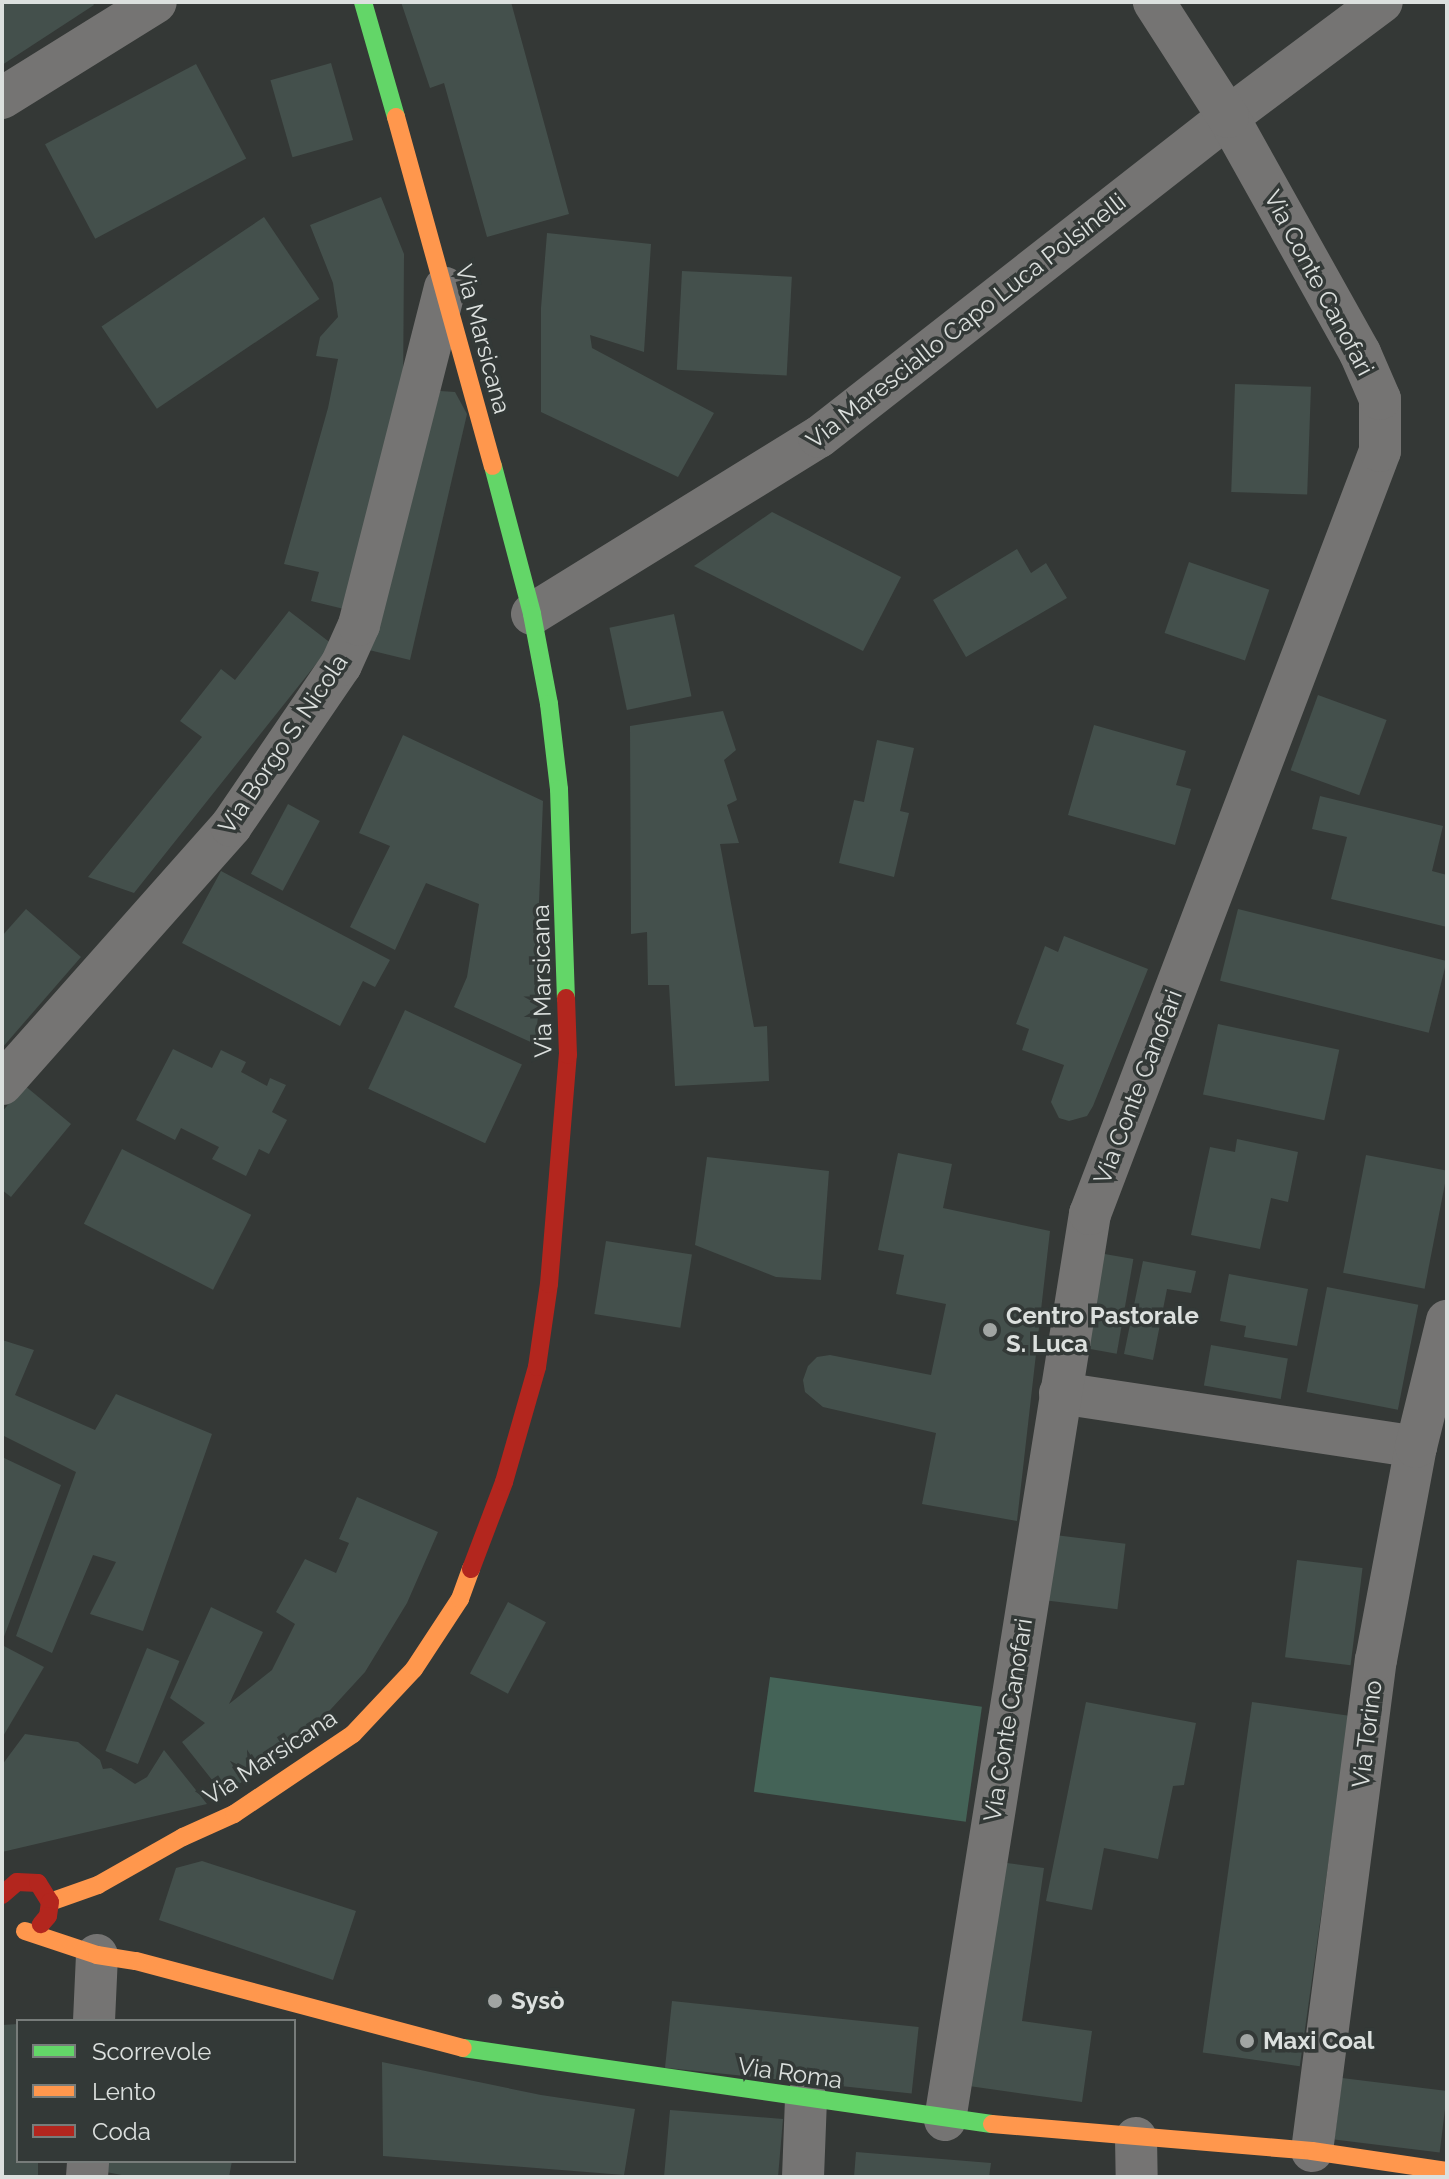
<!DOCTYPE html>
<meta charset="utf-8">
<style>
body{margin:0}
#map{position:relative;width:1449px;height:2179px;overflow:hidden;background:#343836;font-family:Raleway,sans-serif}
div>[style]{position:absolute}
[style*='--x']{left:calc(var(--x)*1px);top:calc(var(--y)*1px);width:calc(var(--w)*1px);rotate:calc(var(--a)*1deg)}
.green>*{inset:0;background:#446357;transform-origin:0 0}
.building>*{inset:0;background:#44504c;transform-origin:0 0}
.street>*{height:42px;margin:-21px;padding:0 21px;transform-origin:21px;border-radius:21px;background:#757473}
.fast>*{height:18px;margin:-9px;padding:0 9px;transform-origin:9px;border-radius:9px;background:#63d668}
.slow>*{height:18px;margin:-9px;padding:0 9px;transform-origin:9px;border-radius:9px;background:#ff974d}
.jam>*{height:18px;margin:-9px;padding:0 9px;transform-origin:9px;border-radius:9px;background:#b3261e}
.dots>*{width:22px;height:22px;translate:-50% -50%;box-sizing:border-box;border:4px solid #333937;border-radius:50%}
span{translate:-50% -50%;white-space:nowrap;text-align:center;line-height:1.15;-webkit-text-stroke:7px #333937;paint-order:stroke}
.street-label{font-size:24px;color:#dce0de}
.poi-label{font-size:24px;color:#dce0de;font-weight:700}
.left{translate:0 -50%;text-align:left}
.frame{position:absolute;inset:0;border:4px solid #dce0de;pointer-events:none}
.legend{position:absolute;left:16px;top:2019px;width:280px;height:144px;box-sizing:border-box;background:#333937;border:2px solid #777c7a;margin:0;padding:10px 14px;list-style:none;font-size:24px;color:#dce0de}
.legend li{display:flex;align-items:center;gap:16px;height:40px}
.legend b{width:40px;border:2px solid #777c7a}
</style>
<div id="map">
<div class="green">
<div style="left:770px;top:1677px;width:214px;height:116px;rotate:8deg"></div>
</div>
<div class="building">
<div style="clip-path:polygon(2px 2px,92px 2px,94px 5px,2px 65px)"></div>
<div style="clip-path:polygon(401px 2px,511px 2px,569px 214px,487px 237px,444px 83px,430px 88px)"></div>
<div style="left:331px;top:63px;width:80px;height:63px;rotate:74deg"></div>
<div style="left:196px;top:64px;width:107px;height:171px;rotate:62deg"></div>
<div style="clip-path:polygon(381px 197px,404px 254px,403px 397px,344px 609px,311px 601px,319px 572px,284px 564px,328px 408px,338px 359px,316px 356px,320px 337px,338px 317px,333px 283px,310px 225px)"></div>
<div style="left:264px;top:217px;width:99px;height:196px;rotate:56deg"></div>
<div style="clip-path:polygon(547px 233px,651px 244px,644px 352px,590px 335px,592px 348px,714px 413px,678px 477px,541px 412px,541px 308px)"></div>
<div style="left:682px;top:271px;width:110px;height:99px;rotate:3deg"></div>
<div style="left:1235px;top:384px;width:76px;height:108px;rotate:2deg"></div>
<div style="clip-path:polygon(440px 391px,455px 392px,467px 414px,410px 660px,369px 650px)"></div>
<div style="clip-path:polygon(772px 512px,901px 577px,863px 651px,694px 566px)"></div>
<div style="clip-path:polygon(1017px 549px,1031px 573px,1046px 563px,1067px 598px,966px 657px,933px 600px)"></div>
<div style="left:1189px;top:562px;width:85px;height:75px;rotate:19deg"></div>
<div style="clip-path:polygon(289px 611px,332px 644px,134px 893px,88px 877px,202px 737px,180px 721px,221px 669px,235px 680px)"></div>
<div style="left:674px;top:614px;width:84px;height:66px;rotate:78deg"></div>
<div style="left:1318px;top:695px;width:73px;height:80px;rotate:20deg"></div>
<div style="clip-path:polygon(723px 711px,736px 750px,724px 760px,737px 800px,727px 805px,739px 843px,720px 844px,754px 1027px,767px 1026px,769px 1081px,675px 1086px,669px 985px,648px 985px,647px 932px,631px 934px,630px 726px)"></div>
<div style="clip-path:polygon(1094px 725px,1186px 751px,1176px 785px,1191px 789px,1175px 845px,1068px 815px)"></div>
<div style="clip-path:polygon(403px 735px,543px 801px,538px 928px,547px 932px,535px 1044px,454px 1007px,467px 977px,479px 904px,426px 883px,395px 950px,350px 927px,390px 846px,359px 833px)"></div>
<div style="clip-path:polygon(877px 740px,914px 748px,900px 811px,909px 813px,894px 877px,839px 863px,854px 800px,864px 802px)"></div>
<div style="clip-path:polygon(1320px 796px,1443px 826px,1432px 871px,1447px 875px,1447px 927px,1331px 899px,1347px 837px,1312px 829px)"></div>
<div style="left:288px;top:804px;width:36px;height:79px;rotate:28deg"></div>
<div style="clip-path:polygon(221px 871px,390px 960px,375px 987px,363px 981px,340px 1026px,182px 943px)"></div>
<div style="clip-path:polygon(26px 909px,81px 957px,2px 1048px,2px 936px)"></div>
<div style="left:1238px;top:909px;width:215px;height:74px;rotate:14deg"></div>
<div style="clip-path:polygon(1064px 936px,1148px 969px,1093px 1106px,1087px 1116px,1069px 1121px,1059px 1118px,1051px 1102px,1064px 1065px,1022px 1050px,1029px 1029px,1016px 1024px,1045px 946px,1058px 952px)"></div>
<div style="left:405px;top:1010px;width:129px;height:87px;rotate:25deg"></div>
<div style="left:1218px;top:1024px;width:124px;height:72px;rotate:12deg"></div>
<div style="clip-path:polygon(173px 1049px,212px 1068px,221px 1050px,246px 1062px,241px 1072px,267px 1086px,270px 1078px,286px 1085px,272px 1112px,287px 1120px,269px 1154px,259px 1149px,246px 1176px,212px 1159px,219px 1147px,181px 1128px,175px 1140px,136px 1120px)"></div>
<div style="clip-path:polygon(24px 1085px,71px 1124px,11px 1197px,2px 1190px,2px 1112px)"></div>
<div style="clip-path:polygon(1237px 1139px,1298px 1152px,1288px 1202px,1271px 1198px,1260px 1249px,1191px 1235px,1210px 1147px,1235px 1152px)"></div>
<div style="left:122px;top:1149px;width:145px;height:84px;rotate:27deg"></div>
<div style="clip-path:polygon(898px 1153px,952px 1164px,943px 1208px,1050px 1231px,1017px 1521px,922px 1504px,936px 1433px,823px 1407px,805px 1392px,803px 1380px,808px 1366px,817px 1357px,830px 1355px,931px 1375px,946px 1304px,896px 1294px,904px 1255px,878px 1250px)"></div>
<div style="left:1366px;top:1155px;width:83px;height:120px;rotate:11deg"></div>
<div style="clip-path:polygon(707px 1157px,829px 1171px,821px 1280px,776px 1277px,695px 1245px)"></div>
<div style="left:606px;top:1241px;width:87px;height:74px;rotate:9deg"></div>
<div style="left:1093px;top:1252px;width:41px;height:96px;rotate:10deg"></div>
<div style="clip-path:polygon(1143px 1261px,1196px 1271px,1191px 1293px,1167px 1289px,1153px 1360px,1124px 1354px)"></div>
<div style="clip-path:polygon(1229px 1274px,1308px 1289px,1297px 1346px,1244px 1337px,1246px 1326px,1220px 1321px)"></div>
<div style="left:1327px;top:1287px;width:93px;height:107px;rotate:11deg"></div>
<div style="clip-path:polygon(2px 1340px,34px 1350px,15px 1395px,95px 1430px,116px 1394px,212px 1434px,143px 1631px,90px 1614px,116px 1562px,93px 1555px,52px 1653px,16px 1636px,76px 1472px,2px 1435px)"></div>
<div style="left:1211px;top:1345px;width:78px;height:41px;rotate:10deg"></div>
<div style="clip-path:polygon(2px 1457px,61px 1485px,2px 1642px)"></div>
<div style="clip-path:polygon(357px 1497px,438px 1532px,407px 1603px,365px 1672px,309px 1733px,224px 1795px,182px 1742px,205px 1723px,170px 1698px,211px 1607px,263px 1632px,229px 1704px,272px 1670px,295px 1624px,276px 1612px,305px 1559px,336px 1573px,349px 1543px,339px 1539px)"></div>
<div style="left:1055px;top:1535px;width:71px;height:66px;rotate:7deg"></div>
<div style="left:1297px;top:1560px;width:66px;height:98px;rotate:7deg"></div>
<div style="left:508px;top:1602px;width:43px;height:81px;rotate:28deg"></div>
<div style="clip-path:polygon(2px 1645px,44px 1667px,2px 1738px)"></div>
<div style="left:147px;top:1648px;width:35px;height:111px;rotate:22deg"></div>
<div style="clip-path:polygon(1086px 1702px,1196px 1723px,1184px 1785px,1173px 1786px,1158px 1859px,1104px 1848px,1092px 1910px,1046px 1901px)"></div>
<div style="left:1252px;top:1702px;width:98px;height:354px;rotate:8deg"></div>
<div style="clip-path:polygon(25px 1734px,78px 1742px,100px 1760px,103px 1769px,111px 1768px,135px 1784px,147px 1777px,164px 1750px,207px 1804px,2px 1852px,2px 1765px)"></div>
<div style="clip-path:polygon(202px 1861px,356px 1911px,333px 1980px,159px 1920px,176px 1868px)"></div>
<div style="clip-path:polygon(1000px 1862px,1044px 1868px,1022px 2021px,1092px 2031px,1082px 2102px,969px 2086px)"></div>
<div style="left:672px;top:2001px;width:248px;height:67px;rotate:6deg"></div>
<div style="clip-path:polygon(18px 2024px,18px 2161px,38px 2161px,38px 2177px,2px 2177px,2px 2025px)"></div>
<div style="clip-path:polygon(382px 2062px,541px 2095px,635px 2109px,624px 2175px,383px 2156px)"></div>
<div style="left:1342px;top:2078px;width:106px;height:62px;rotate:7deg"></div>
<div style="clip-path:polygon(670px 2110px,783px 2119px,778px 2177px,664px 2177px)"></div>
<div style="clip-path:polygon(856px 2152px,991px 2163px,989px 2177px,854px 2177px)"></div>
<div style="clip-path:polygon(109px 2161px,232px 2161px,229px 2177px,132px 2177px,106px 2172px)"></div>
</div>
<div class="street">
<div style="--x:2;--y:98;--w:181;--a:-31.9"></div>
<div style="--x:532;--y:614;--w:337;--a:-31.7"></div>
<div style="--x:819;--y:437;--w:519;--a:-38.04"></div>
<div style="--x:1228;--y:117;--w:192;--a:-36.8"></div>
<div style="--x:2;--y:1084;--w:345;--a:-48.4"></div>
<div style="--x:231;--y:826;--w:195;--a:-55.7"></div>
<div style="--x:341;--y:665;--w:44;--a:-65.8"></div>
<div style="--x:359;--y:625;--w:348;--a:-75.7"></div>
<div style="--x:1060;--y:1393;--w:360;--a:8.6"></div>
<div style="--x:94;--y:2021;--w:66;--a:-87.4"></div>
<div style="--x:945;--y:2120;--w:918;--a:-80.91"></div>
<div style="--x:1090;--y:1214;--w:816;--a:-69.19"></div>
<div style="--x:1380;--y:451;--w:52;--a:-90"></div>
<div style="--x:1380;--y:399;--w:50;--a:-113.5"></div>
<div style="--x:1360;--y:353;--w:270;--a:-119.2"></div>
<div style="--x:1228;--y:117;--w:137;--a:-122.8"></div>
<div style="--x:1136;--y:2138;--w:39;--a:89"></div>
<div style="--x:1312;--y:2151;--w:495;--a:-82.6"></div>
<div style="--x:1376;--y:1660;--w:217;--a:-79.4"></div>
<div style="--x:1416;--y:1447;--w:130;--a:-76.2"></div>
<div style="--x:87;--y:2177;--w:16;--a:-86"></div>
<div style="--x:803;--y:2177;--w:78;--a:-87.8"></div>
</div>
<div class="fast">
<div style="--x:363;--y:2;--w:120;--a:74"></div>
<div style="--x:493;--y:466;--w:153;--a:75.2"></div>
<div style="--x:532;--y:614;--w:92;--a:79.3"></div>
<div style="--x:549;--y:704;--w:86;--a:83.3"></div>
<div style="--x:559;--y:789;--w:209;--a:88.1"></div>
<div style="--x:463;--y:2048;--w:534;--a:8.18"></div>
</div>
<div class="slow">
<div style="--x:396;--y:117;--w:362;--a:74.5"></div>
<div style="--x:50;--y:1902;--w:51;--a:-19.5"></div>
<div style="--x:98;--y:1885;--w:98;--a:-29.5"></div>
<div style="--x:183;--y:1837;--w:56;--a:-24.3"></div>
<div style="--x:234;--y:1814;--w:143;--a:-33.9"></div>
<div style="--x:353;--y:1734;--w:89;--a:-46.8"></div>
<div style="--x:414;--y:1669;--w:84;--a:-56.7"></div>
<div style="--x:460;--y:1599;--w:32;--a:-70"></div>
<div style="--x:25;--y:1931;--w:76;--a:18.4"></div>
<div style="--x:97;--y:1955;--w:39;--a:9"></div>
<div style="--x:136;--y:1961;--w:338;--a:14.9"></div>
<div style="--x:992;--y:2124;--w:321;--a:4.8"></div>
<div style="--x:1312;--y:2151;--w:136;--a:8.4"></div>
</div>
<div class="jam">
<div style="--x:471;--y:1569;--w:93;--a:-69.2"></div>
<div style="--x:504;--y:1482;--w:120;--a:-74"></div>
<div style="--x:537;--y:1367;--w:84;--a:-81.8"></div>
<div style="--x:549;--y:1284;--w:230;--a:-85.3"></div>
<div style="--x:568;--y:1055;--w:57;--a:-92"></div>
<div style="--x:2;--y:1895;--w:20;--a:-41"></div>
<div style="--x:17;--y:1882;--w:21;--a:3"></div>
<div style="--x:38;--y:1883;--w:22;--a:58"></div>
<div style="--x:50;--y:1902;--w:14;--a:98"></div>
<div style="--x:48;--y:1916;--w:11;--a:131"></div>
</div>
<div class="dots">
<div style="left:990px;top:1330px;background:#a1a5a3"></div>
<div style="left:495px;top:2001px;background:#a1a5a3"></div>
<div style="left:1247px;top:2041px;background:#a1a5a3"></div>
</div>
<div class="street-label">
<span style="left:1319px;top:283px;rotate:62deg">Via Conte Canofari</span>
<span style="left:966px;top:321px;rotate:-38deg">Via Maresciallo Capo Luca Polsinelli</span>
<span style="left:483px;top:339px;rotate:75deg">Via Marsicana</span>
<span style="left:283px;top:744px;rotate:-56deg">Via Borgo S. Nicola</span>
<span style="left:542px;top:981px;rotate:-91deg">Via Marsicana</span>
<span style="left:1138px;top:1087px;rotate:-69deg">Via Conte Canofari</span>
<span style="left:1008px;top:1720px;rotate:-81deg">Via Conte Canofari</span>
<span style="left:1367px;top:1734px;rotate:-83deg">Via Torino</span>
<span style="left:270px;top:1757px;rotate:-33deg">Via Marsicana</span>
<span style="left:790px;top:2073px;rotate:8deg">Via Roma</span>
</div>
<div class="poi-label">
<span class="left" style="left:1006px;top:1330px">Centro Pastorale<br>S. Luca</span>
<span class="left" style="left:511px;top:2001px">Sysò</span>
<span class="left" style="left:1263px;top:2041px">Maxi Coal</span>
</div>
<div class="frame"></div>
<ul class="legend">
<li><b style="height:10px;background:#63d668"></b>Scorrevole</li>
<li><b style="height:10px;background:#ff974d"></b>Lento</li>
<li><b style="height:10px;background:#b3261e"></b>Coda</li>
</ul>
</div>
